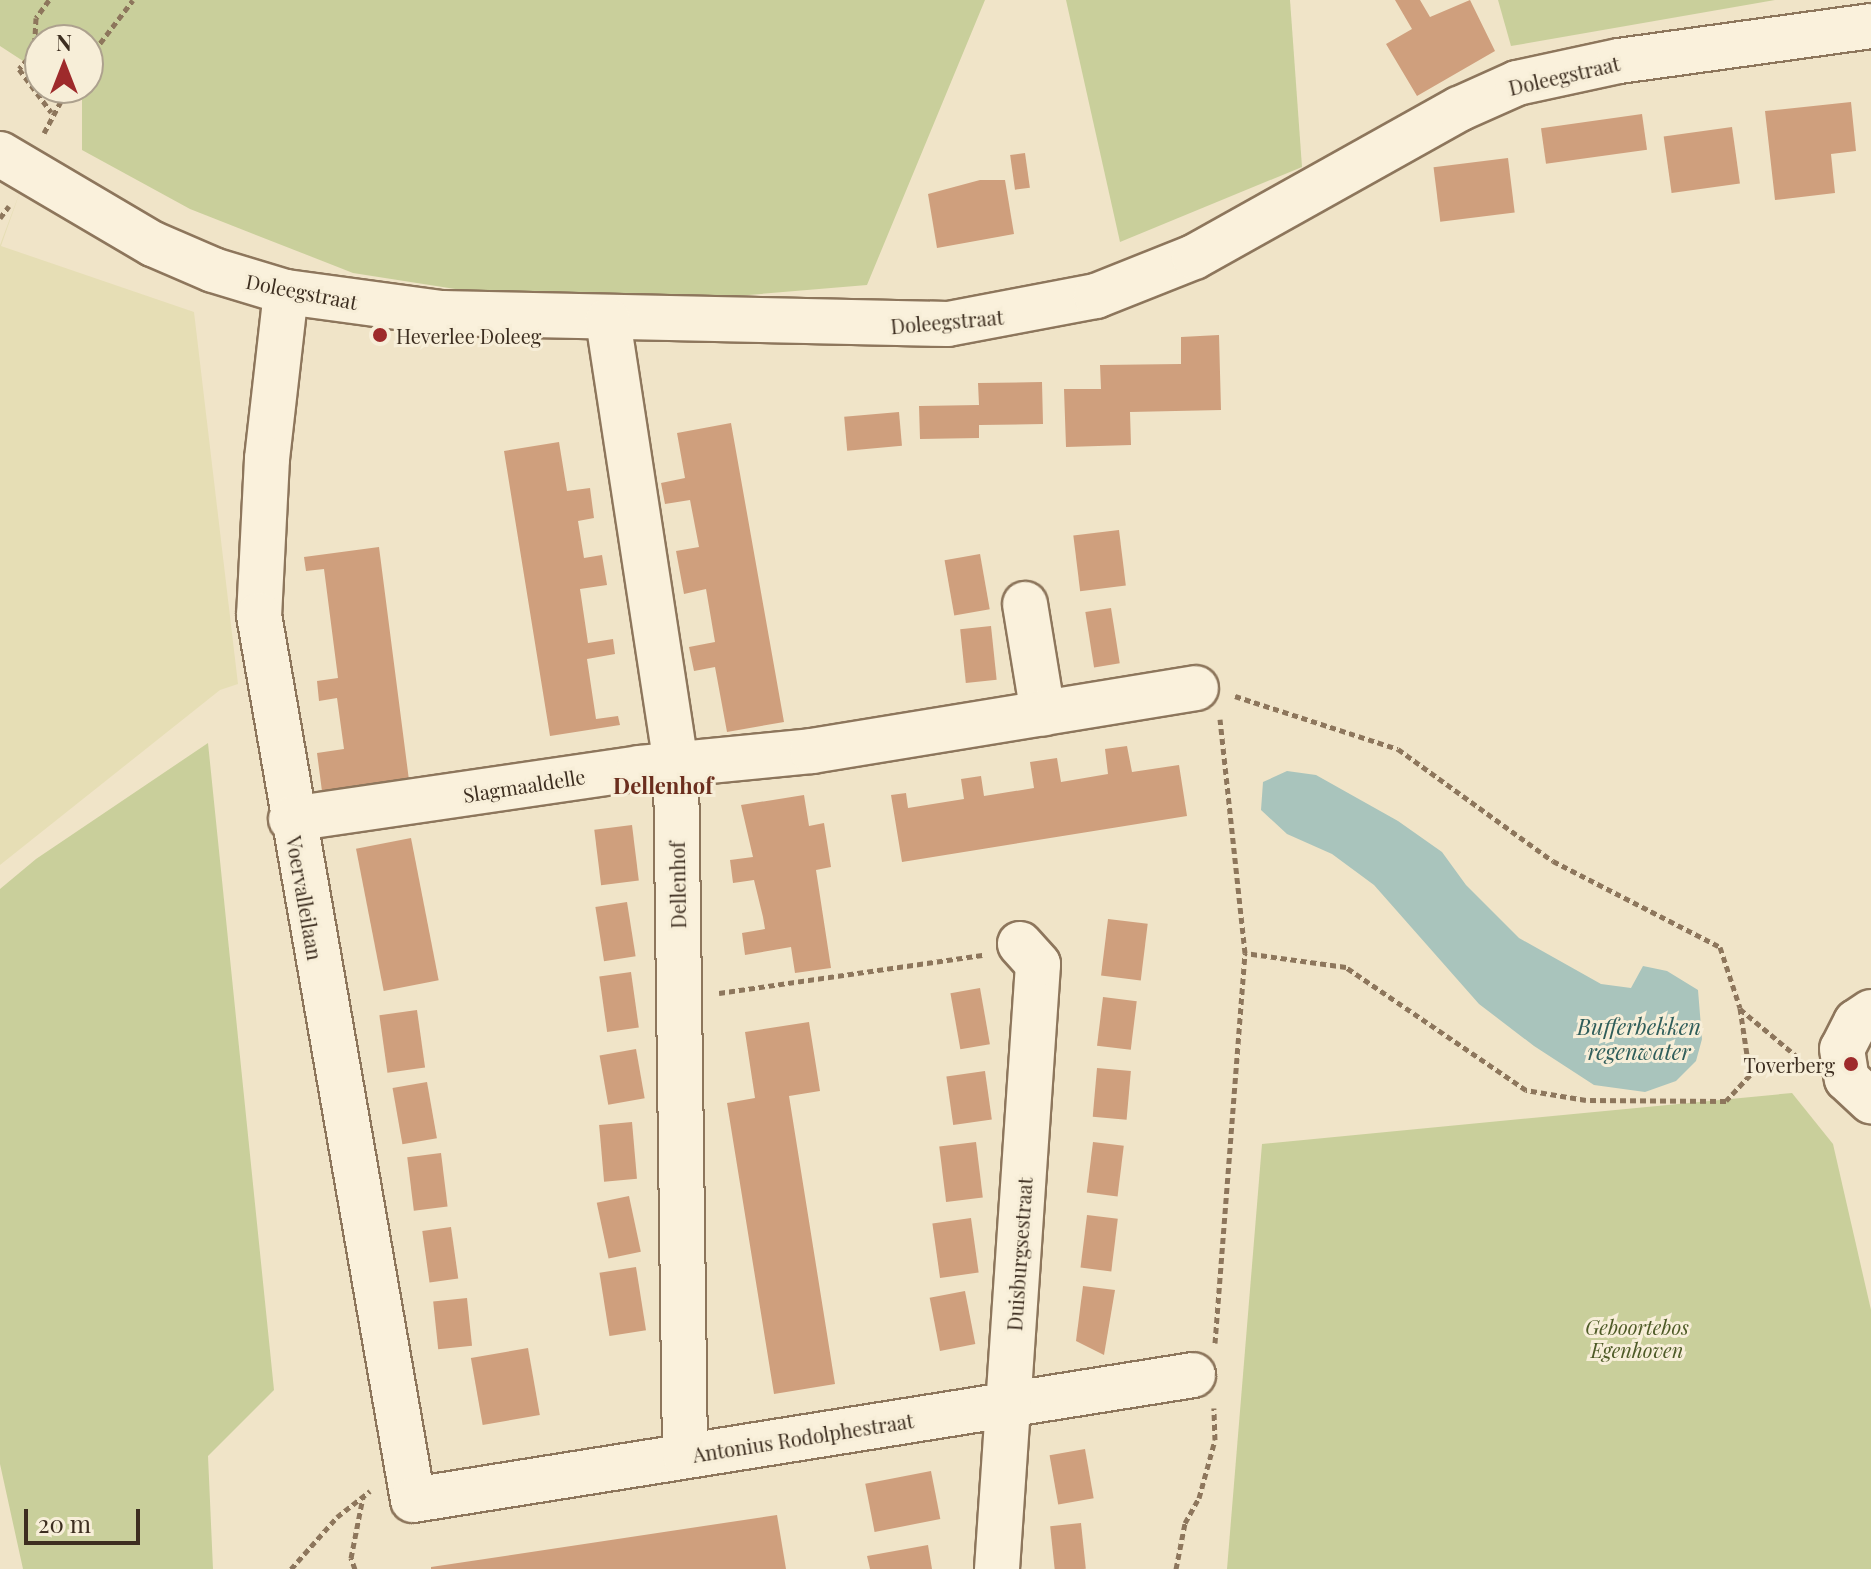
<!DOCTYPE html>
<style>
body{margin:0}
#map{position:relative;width:1871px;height:1569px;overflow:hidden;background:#f0e4c8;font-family:"Playfair Display",serif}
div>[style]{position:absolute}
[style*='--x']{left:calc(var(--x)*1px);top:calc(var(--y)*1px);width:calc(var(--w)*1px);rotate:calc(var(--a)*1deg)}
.farmland>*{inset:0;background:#e6deb5}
.green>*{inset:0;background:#c9cf9b}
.water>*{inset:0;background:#a9c4bc}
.building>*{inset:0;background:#cf9f7d;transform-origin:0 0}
.path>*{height:5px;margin-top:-2.5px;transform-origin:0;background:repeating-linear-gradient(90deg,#8d765c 0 6px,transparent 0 10px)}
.roads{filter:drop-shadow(2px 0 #8d765c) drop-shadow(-2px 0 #8d765c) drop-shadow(0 2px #8d765c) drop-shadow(0 -2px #8d765c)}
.minor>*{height:44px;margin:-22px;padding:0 22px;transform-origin:22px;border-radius:22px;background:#faf1dc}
.dots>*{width:22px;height:22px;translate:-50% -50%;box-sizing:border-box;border:4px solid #f7eed8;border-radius:50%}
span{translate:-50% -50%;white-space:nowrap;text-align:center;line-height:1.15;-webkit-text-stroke:6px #f7eed8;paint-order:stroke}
.street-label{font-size:20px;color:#3d2e20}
.poi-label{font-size:20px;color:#3d2e20}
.left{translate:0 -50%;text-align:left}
.right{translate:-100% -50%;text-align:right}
.park-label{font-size:20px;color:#4d5a26;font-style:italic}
.neighbourhood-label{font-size:22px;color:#6b2e1e;font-weight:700}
.water-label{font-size:22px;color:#2f5d5a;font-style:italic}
.north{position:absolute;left:24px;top:24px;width:80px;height:80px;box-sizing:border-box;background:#f7eed8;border:2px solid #ada18e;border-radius:50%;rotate:0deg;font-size:22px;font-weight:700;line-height:32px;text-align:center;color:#3d2e20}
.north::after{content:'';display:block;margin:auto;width:28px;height:36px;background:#9e2a2b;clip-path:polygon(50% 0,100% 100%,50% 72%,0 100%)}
.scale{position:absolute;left:24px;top:1509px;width:116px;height:36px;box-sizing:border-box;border:4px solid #3d2e20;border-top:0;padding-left:10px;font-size:24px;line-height:28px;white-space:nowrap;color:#3d2e20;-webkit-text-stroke:6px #f7eed8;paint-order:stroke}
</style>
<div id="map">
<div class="farmland">
<div style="clip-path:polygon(21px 189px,1px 246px,194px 312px,238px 684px,220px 690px,0 865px,0 245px)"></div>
</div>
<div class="green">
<div style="clip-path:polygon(0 0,985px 0,867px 285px,689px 300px,468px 291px,353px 273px,190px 209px,82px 150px,82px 100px,64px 88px,88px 88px,88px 40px,40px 40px,40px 72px,0 46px)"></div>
<div style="clip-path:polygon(1066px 0,1290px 0,1302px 167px,1120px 242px)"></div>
<div style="clip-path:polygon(1498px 0,1775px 0,1511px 46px)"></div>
<div style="clip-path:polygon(208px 743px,274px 1390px,208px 1456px,213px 1569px,23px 1569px,0 1464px,0 889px,36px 859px)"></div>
<div style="clip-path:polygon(1792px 1093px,1833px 1144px,1871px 1310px,1871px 1569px,1227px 1569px,1262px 1144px)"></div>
</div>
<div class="water">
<div style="clip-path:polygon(1287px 771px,1316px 775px,1398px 821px,1442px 852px,1466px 885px,1519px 938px,1601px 984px,1631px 988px,1643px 966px,1667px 971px,1698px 990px,1702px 1039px,1696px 1061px,1676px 1081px,1645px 1092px,1594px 1085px,1534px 1046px,1479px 1004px,1374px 885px,1332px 854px,1287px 834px,1261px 810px,1263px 782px)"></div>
</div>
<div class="building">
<div style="clip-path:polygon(1395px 0,1420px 0,1430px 17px,1470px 0,1495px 51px,1417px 96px,1386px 44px,1412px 29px)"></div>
<div style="clip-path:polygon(1851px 102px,1856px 151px,1831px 154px,1835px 193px,1775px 200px,1765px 111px)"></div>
<div style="left:1642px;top:114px;width:36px;height:102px;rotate:82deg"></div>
<div style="left:1732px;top:127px;width:57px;height:69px;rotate:82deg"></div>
<div style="left:1025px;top:153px;width:35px;height:15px;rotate:82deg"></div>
<div style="left:1508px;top:158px;width:55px;height:75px;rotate:83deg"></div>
<div style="clip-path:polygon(980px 180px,1005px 180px,1014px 234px,937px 248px,928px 194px)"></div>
<div style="clip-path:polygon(1219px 335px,1221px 410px,1130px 412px,1131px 445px,1066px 447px,1064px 389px,1101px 389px,1100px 365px,1181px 364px,1181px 337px)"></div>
<div style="clip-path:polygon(1042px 382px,1043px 424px,979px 425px,979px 438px,920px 439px,919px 406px,979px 405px,978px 383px)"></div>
<div style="left:899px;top:412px;width:34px;height:55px;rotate:85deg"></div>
<div style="clip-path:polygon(731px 423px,784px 722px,727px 732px,715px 667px,694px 671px,689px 647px,715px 642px,706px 589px,684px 594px,676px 551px,699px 547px,690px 500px,665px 504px,661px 483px,685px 478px,677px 433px)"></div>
<div style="clip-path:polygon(559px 442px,567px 491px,590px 488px,594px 518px,578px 521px,584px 558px,602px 555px,607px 585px,580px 589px,588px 643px,613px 639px,615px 654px,587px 659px,596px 719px,618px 716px,620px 725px,550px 736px,504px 451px)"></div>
<div style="left:1119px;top:530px;width:56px;height:46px;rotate:83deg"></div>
<div style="clip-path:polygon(379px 547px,410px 788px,323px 799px,317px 753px,344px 749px,337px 698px,319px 701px,317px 681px,338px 678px,324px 569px,306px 571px,304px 557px)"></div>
<div style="left:980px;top:554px;width:56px;height:36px;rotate:80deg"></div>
<div style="left:1111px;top:608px;width:56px;height:26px;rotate:81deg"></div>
<div style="left:991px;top:626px;width:54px;height:31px;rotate:84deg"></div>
<div style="clip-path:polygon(1127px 746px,1132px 772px,1179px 765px,1187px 816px,902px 862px,891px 795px,906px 793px,908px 808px,964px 799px,961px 779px,981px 776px,984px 796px,1034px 788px,1030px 762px,1057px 758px,1061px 782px,1108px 774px,1105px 749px)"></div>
<div style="clip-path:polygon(804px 795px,809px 826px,824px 823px,831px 867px,816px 870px,831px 968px,795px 973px,791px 947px,745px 955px,742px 933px,765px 929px,763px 917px,754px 880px,733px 883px,730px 860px,753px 857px,741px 805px)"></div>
<div style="left:632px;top:825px;width:56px;height:38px;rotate:83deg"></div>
<div style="left:411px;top:838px;width:145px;height:56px;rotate:79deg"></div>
<div style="left:627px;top:902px;width:55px;height:32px;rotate:81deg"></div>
<div style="left:1108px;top:919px;width:40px;height:57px;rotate:7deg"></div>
<div style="left:631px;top:972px;width:56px;height:32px;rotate:82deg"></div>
<div style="left:980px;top:988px;width:57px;height:30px;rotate:80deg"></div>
<div style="left:1103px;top:997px;width:34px;height:49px;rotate:7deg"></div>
<div style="left:417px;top:1010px;width:58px;height:38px;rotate:82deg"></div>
<div style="clip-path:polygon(809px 1022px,820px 1091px,789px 1096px,835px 1384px,774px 1394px,727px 1103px,755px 1098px,745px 1032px)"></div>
<div style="left:636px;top:1049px;width:50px;height:37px;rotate:80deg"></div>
<div style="left:1097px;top:1068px;width:34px;height:49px;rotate:5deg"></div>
<div style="left:985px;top:1071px;width:49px;height:39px;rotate:82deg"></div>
<div style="left:427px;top:1082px;width:57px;height:35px;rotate:80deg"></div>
<div style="left:632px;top:1122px;width:57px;height:33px;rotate:85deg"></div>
<div style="left:976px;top:1142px;width:56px;height:37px;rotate:83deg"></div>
<div style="left:1093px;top:1142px;width:31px;height:51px;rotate:7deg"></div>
<div style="left:441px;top:1153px;width:54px;height:34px;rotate:83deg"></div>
<div style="left:629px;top:1196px;width:57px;height:33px;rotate:78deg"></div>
<div style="left:1087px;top:1215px;width:31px;height:53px;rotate:7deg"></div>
<div style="left:971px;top:1218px;width:55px;height:39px;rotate:82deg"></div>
<div style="left:451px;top:1227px;width:52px;height:29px;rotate:82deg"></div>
<div style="left:636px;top:1267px;width:64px;height:37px;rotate:81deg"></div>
<div style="clip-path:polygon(1083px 1286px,1115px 1290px,1104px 1355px,1076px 1341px)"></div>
<div style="left:965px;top:1291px;width:54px;height:36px;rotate:79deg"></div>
<div style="left:467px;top:1298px;width:48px;height:34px;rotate:84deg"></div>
<div style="left:528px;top:1348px;width:68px;height:58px;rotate:80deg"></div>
<div style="left:1085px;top:1449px;width:50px;height:36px;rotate:80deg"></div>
<div style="left:931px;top:1471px;width:49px;height:67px;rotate:79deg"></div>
<div style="clip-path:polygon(777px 1515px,786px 1569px,431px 1569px,431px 1567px)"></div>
<div style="left:1081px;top:1523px;width:46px;height:31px;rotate:84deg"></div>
<div style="clip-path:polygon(928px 1545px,932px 1569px,870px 1569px,867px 1556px)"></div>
</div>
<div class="path">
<div style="--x:49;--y:0;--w:22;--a:126"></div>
<div style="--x:36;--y:18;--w:33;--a:93"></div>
<div style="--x:34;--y:51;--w:23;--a:130"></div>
<div style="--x:19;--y:69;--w:54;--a:53.3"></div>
<div style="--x:88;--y:59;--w:74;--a:-52.7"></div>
<div style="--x:44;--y:133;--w:51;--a:-61.9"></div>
<div style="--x:0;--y:218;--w:15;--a:-53"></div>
<div style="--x:1235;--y:696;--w:171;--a:18"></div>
<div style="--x:1398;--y:749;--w:191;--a:35.9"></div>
<div style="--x:1553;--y:861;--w:188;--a:27.2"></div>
<div style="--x:1720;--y:947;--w:64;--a:71.8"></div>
<div style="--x:1740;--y:1008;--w:68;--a:81.5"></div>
<div style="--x:1750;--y:1075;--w:35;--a:133"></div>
<div style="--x:1726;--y:1101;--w:140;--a:-179.6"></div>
<div style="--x:1586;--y:1100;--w:61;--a:-170.5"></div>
<div style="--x:1526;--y:1090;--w:218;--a:-145.7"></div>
<div style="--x:1346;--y:967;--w:102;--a:-172.1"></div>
<div style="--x:719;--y:993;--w:266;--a:-8.2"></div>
<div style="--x:1740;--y:1009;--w:78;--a:39.8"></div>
<div style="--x:1215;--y:1343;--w:391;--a:-85.6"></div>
<div style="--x:1245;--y:953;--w:235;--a:-96.1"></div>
<div style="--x:291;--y:1569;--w:69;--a:-48.5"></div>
<div style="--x:337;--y:1517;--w:42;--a:-38.2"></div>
<div style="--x:355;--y:1569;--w:12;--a:-110"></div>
<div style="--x:351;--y:1558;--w:62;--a:-78.9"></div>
<div style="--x:1176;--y:1569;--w:47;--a:-78.9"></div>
<div style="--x:1185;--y:1523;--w:29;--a:-61"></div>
<div style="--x:1199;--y:1498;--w:60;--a:-74.6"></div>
<div style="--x:1215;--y:1440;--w:32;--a:-92"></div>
</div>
<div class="roads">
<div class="minor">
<div style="--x:0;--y:154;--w:178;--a:30.5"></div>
<div style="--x:153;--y:244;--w:65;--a:23.4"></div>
<div style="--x:213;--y:270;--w:76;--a:16.8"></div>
<div style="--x:286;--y:292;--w:157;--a:7.7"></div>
<div style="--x:442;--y:313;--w:506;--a:1.25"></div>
<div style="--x:948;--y:324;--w:151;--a:-10.7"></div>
<div style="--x:1096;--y:296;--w:105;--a:-21.7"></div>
<div style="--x:1194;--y:257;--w:304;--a:-29.2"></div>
<div style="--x:1459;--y:109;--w:64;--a:-24.1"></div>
<div style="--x:1517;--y:83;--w:104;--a:-12.2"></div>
<div style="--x:1619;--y:61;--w:254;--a:-7.9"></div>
<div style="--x:286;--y:292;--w:168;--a:96.5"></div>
<div style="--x:267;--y:459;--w:156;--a:92.9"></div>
<div style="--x:259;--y:615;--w:898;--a:80.13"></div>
<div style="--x:413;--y:1500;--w:790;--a:-9.1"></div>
<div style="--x:608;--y:320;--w:451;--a:81.3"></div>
<div style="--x:676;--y:766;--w:690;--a:89.25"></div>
<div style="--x:1025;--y:604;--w:111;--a:80.7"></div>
<div style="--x:291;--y:819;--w:352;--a:-8.3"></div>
<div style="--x:639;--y:768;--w:174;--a:-5.6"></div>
<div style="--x:812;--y:751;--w:389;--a:-9.3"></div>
<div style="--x:1871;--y:1012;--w:18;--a:146"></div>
<div style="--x:1856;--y:1022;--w:30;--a:117"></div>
<div style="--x:1842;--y:1049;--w:30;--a:81"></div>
<div style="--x:1847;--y:1079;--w:33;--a:43"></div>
<div style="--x:997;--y:1569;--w:606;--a:-86.12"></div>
<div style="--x:1038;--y:964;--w:27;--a:-132"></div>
</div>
</div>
<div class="dots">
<div style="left:380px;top:335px;background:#9e2a2b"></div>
<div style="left:1851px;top:1064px;background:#9e2a2b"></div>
</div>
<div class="street-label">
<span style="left:1564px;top:75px;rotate:-13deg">Doleegstraat</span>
<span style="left:302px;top:291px;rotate:11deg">Doleegstraat</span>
<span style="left:947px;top:321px;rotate:-5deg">Doleegstraat</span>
<span style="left:524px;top:785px;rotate:-9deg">Slagmaaldelle</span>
<span style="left:677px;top:885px;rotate:-91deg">Dellenhof</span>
<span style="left:305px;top:898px;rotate:80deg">Voervalleilaan</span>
<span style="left:1019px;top:1254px;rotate:-86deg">Duisburgsestraat</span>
<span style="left:803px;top:1437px;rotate:-9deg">Antonius Rodolphestraat</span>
</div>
<div class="poi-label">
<span class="left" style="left:396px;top:335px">Heverlee Doleeg</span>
<span class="right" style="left:1835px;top:1064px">Toverberg</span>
</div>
<div class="park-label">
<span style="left:1637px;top:1338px">Geboortebos<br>Egenhoven</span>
</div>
<div class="neighbourhood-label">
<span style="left:663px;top:786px">Dellenhof</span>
</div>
<div class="water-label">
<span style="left:1639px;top:1039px">Bufferbekken<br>regenwater</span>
</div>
<div class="north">N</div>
<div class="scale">20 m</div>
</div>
